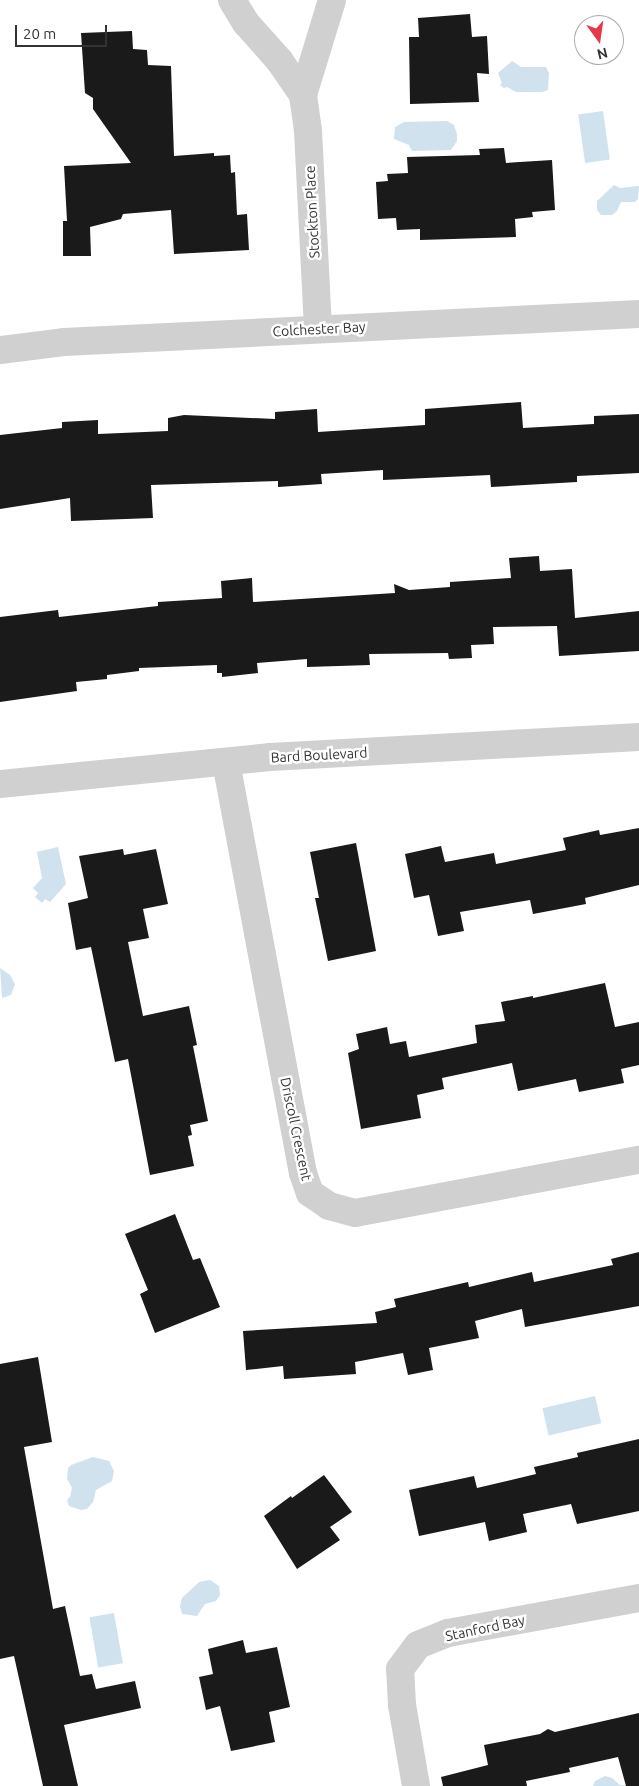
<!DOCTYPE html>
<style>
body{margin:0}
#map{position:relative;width:639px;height:1786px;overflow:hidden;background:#fff;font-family:Ubuntu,sans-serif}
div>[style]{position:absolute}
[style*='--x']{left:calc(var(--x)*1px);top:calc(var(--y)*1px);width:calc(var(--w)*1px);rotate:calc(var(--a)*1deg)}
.water>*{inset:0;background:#cfe2ee;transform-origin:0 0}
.building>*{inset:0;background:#1a1a1a}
.street>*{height:28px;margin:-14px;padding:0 14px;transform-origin:14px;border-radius:14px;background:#d0d0d0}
span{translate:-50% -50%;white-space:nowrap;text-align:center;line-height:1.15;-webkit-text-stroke:5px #fff;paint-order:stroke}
.street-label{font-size:14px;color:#333}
.north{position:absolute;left:574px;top:15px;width:50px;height:50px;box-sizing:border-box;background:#fff;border:1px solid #adadad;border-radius:50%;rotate:166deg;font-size:14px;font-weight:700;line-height:20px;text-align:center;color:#333}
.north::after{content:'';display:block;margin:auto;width:18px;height:22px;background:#e63946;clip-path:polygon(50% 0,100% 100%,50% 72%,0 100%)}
.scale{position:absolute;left:15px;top:25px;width:92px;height:22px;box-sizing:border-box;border:2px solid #333;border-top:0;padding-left:6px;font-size:15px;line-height:18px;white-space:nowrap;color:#333;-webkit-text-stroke:4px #fff;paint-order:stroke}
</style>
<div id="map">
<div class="water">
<div style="clip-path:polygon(512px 61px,521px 67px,546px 67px,549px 73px,548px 90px,542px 92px,516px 92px,507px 87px,504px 88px,500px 85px,502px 83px,498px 73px)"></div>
<div style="left:603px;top:111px;width:49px;height:25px;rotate:82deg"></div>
<div style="clip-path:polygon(447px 121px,454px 125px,457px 134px,457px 141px,451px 150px,412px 151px,409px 145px,394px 139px,395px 127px,404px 122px)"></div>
<div style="clip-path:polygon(614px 185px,620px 188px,639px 186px,638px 199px,635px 202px,621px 202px,617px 211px,612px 215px,601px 215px,597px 210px,597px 201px)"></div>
<div style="clip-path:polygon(58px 847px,66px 884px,50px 902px,45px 899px,42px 903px,35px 897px,38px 893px,33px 888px,42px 878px,37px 852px)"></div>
<div style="clip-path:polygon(0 968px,10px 975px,15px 984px,11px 995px,2px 998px)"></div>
<div style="left:595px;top:1396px;width:28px;height:54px;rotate:77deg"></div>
<div style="clip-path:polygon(93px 1457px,109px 1461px,114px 1471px,112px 1481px,96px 1490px,93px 1502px,87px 1509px,81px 1510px,69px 1506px,67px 1500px,70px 1497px,72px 1488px,67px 1479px,68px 1468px,71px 1465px)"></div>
<div style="clip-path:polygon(210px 1580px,219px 1586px,220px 1595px,216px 1601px,205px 1604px,197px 1616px,182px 1614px,180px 1606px,182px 1598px,199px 1582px)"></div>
<div style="left:114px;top:1613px;width:51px;height:25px;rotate:80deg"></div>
<div style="clip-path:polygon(605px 1776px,612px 1778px,620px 1785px,635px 1786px,593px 1786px,595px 1781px)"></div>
</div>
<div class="building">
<div style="clip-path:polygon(470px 14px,472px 37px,487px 36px,489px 74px,477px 73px,479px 102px,410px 104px,409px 37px,419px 37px,418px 18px)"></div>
<div style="clip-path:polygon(132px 31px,133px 49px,147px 50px,148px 65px,171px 66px,174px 156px,214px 153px,214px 156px,230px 155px,231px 173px,235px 172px,237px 215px,247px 214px,249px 250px,174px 254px,171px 210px,123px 214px,121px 219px,90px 227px,91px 256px,63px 256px,63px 221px,67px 221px,64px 166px,131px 163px,93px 109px,93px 98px,85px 93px,81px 33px)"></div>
<div style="clip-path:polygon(504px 148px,506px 163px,552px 160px,555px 210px,532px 212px,533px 217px,515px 219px,516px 237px,420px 240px,420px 229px,397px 230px,396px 218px,378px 219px,376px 182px,388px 181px,387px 174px,408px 173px,407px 157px,480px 155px,479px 149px)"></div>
<div style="clip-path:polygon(521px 402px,523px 428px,594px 424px,594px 416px,639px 414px,639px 473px,577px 476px,577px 482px,491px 487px,490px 475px,383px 480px,383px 470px,321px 474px,322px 484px,278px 487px,278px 481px,151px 485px,153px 518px,71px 521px,70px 498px,0 509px,0 435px,62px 428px,62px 422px,98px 420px,98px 434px,168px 431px,168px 418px,184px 415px,275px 419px,275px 412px,317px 409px,318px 432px,425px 425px,425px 409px)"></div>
<div style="clip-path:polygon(539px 556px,540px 571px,572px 569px,575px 618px,639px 611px,639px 651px,559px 656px,557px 626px,493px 627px,494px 644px,471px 645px,472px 658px,449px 659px,448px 653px,369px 654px,370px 665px,307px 667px,307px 659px,257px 663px,258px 673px,222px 677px,222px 673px,217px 673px,217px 665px,139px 668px,139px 671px,107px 675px,107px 679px,76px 682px,77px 691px,0 702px,0 617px,58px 610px,59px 617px,158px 606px,158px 602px,222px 598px,221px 581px,252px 578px,253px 602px,395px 593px,394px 584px,409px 590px,450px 587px,450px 582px,511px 578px,509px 558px)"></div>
<div style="clip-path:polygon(639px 828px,639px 885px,585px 898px,586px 904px,533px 914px,530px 900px,460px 912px,464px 931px,438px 936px,429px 895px,414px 898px,405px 854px,441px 846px,445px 862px,494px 853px,496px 864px,566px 850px,563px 838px,599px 830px,600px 835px)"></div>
<div style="clip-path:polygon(356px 843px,376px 951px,328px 961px,315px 898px,319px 898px,310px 852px)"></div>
<div style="clip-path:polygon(123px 849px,124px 855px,156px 849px,168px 904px,143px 909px,149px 938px,128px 942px,143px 1016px,189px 1006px,197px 1045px,193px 1046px,208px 1121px,190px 1125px,192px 1135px,188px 1136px,194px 1166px,150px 1175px,128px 1059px,115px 1062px,91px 947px,76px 950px,68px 903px,88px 898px,79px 856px)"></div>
<div style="clip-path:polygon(605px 983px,615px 1027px,639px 1022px,639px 1065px,621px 1069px,624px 1083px,579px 1092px,576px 1079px,518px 1091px,512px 1063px,442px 1078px,444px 1089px,417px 1095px,421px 1118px,361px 1129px,348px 1053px,359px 1049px,356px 1034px,387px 1027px,390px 1044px,406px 1041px,409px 1057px,477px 1043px,475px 1025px,505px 1021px,501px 1002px,533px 996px,533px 998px)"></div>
<div style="clip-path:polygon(175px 1214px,193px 1260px,200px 1258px,220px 1307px,155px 1333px,140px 1294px,148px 1290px,125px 1234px)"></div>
<div style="clip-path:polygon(639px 1252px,639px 1306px,525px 1327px,522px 1309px,475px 1321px,479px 1338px,429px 1348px,433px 1370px,408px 1375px,403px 1353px,355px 1362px,356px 1374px,284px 1379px,283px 1366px,246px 1370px,243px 1331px,377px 1323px,375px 1312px,396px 1307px,394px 1299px,468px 1282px,469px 1287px,532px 1272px,534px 1282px,613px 1265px,611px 1259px)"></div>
<div style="clip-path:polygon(38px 1357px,52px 1442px,24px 1447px,53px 1609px,65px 1606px,80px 1676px,92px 1674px,96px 1689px,135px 1681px,141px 1708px,64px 1725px,78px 1786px,43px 1786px,14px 1656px,0 1659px,0 1364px)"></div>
<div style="clip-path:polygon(639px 1439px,639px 1511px,577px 1524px,571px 1504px,523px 1514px,527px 1532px,489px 1541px,485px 1522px,419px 1536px,409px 1490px,474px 1476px,477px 1488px,536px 1474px,534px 1467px,578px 1457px,577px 1453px)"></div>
<div style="clip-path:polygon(324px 1475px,352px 1512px,330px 1527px,340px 1540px,297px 1569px,264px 1516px,291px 1496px,292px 1498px)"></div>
<div style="clip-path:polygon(243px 1640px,246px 1653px,277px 1647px,290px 1707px,269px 1712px,275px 1742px,231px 1751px,220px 1706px,206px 1710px,199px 1677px,213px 1674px,208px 1649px)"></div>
<div style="clip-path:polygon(639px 1713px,639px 1786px,626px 1786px,618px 1757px,569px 1768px,570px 1772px,526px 1781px,527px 1786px,443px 1786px,441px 1777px,488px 1765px,484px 1745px,540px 1734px,548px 1729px,555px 1732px)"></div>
</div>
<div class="street">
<div style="--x:232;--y:0;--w:27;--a:59"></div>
<div style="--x:246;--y:23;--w:50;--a:48.3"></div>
<div style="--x:279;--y:60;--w:42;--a:55.6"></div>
<div style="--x:303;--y:95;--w:99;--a:-73"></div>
<div style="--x:303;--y:95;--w:36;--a:82"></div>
<div style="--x:308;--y:131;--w:198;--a:87.1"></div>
<div style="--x:0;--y:350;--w:64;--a:-7.1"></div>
<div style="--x:64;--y:342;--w:576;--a:-2.79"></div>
<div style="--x:226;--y:762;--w:418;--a:79.4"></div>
<div style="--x:303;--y:1173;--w:21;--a:71"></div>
<div style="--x:310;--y:1193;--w:23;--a:34"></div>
<div style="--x:329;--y:1206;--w:27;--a:15"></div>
<div style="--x:355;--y:1213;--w:289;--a:-10.6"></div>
<div style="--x:0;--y:784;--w:271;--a:-5.7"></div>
<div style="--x:270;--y:757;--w:370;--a:-3.1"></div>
<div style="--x:416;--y:1786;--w:82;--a:-99.8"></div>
<div style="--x:402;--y:1705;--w:36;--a:-93"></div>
<div style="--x:400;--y:1669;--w:30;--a:-53"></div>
<div style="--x:418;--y:1645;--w:32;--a:-22"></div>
<div style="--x:448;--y:1633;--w:194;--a:-10.4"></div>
</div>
<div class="street-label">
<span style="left:312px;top:212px;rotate:-93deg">Stockton Place</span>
<span style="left:319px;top:329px;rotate:-3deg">Colchester Bay</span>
<span style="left:319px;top:755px;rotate:-3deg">Bard Boulevard</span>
<span style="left:296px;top:1129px;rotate:78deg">Driscoll Crescent</span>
<span style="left:485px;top:1628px;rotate:-12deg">Stanford Bay</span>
</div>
<div class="north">N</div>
<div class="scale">20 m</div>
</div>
